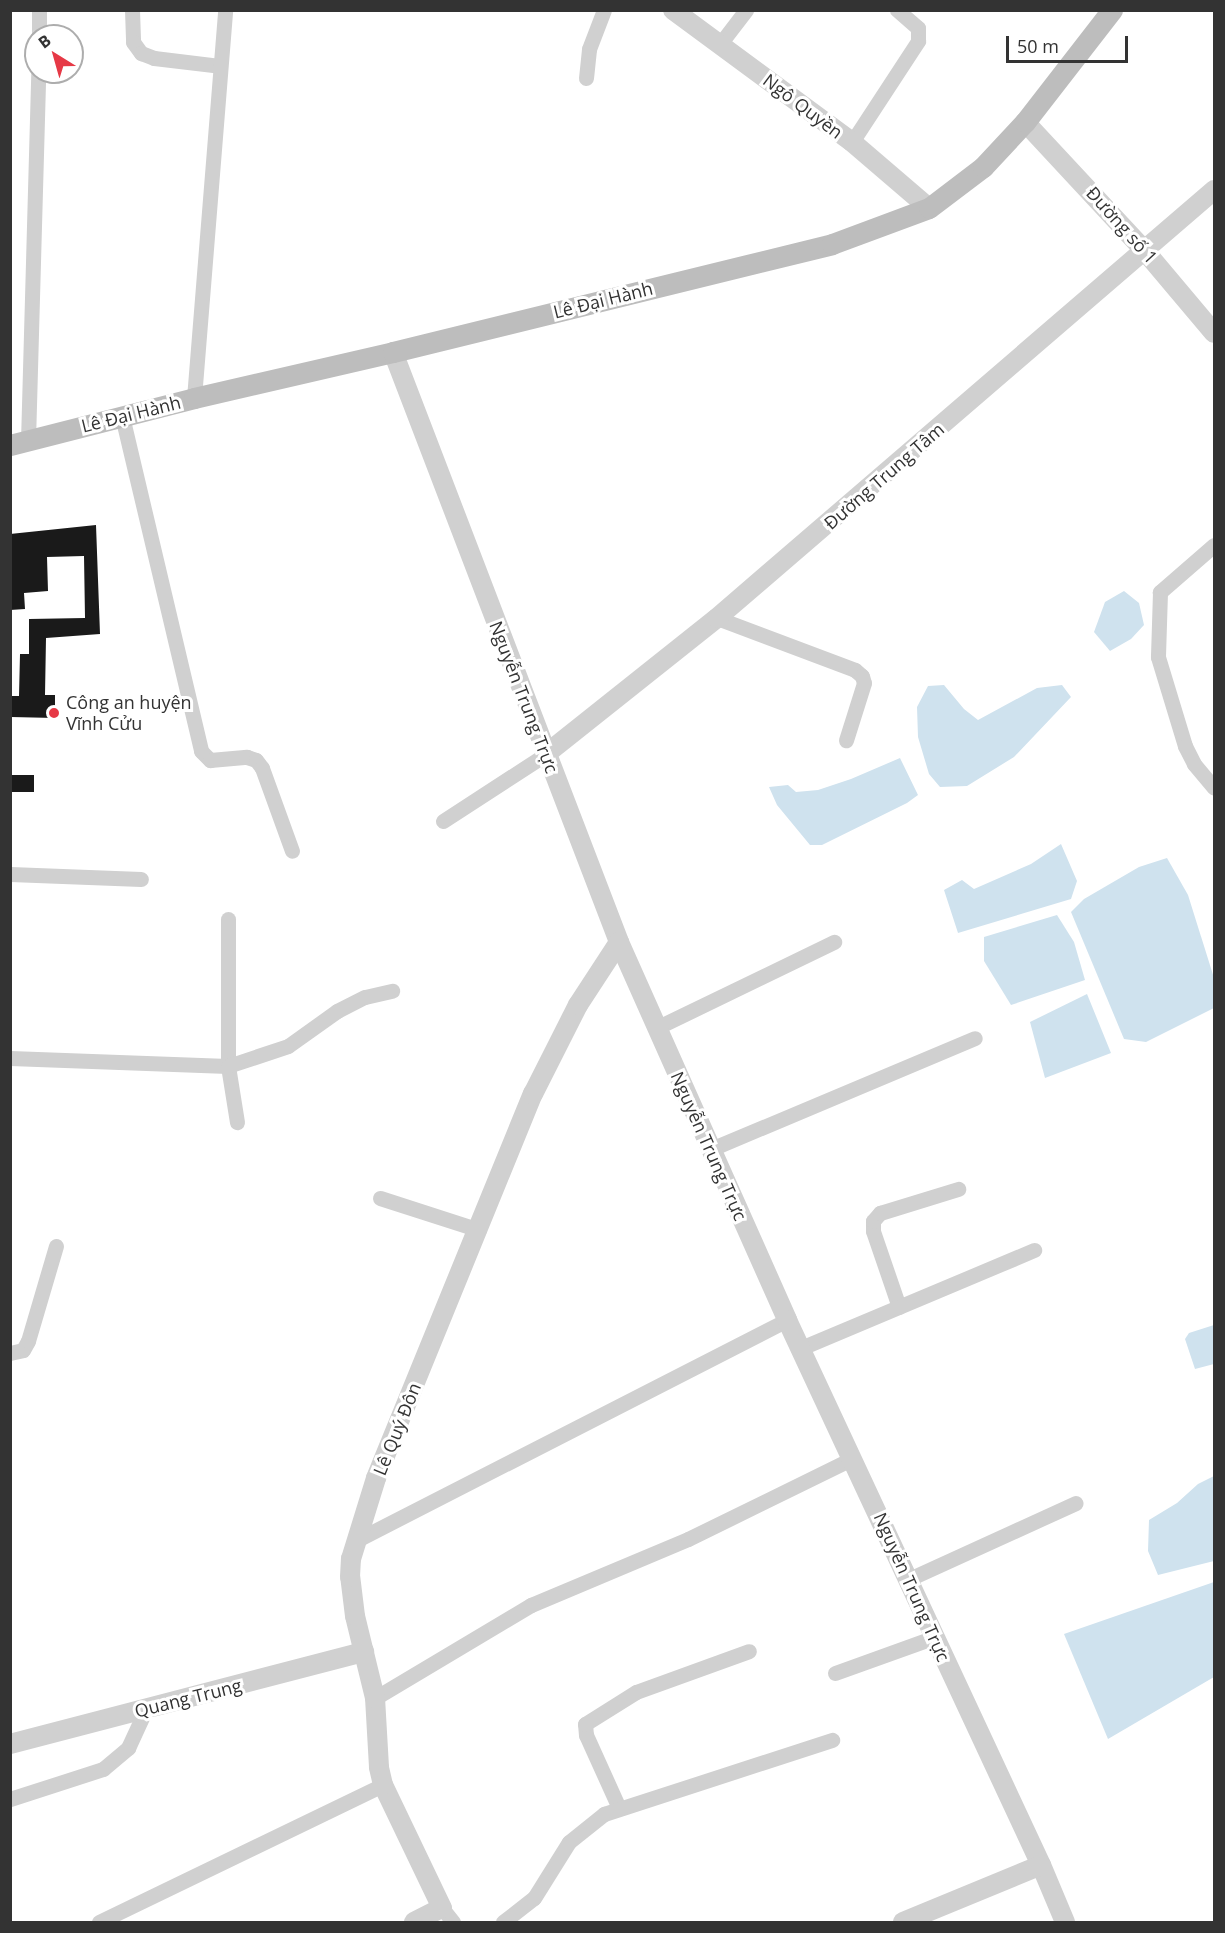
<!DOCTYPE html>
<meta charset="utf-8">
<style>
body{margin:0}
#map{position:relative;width:1225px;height:1933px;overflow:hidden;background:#fff;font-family:"Open Sans",sans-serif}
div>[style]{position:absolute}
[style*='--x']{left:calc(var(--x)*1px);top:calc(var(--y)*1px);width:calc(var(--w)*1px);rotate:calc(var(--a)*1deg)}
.water>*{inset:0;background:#cfe2ee}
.building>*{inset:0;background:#1a1a1a;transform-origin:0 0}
.minor>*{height:15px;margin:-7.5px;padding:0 7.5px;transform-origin:7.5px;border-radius:7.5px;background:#d0d0d0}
.tertiary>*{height:20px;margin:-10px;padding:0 10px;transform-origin:10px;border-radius:10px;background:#d0d0d0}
.secondary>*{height:21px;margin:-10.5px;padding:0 10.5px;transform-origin:10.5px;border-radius:10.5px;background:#bdbdbd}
.dots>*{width:16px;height:16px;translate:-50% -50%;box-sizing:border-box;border:3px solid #fff;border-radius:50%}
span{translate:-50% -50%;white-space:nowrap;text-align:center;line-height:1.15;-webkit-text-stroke:6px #fff;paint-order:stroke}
.street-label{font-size:18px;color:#333}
.poi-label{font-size:18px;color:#333}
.left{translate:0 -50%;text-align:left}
.frame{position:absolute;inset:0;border:12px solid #333;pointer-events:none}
.north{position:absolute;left:24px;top:24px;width:60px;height:60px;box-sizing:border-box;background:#fff;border:2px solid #adadad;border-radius:50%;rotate:323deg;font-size:16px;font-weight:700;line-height:24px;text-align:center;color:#333}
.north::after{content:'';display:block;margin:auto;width:21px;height:27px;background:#e63946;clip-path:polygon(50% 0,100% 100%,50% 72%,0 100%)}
.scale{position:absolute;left:1006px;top:36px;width:122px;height:27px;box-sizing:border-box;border:3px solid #333;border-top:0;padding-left:8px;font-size:18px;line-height:21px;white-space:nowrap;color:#333;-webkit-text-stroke:4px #fff;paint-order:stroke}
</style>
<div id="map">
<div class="water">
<div style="clip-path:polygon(1124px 591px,1139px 603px,1144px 625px,1131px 639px,1110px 651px,1094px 632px,1105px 602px)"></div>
<div style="clip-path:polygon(944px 685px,964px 709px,978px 720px,1037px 688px,1062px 685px,1071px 697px,1014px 757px,967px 786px,940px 787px,929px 774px,918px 737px,917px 707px,928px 686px)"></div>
<div style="clip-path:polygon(900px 758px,918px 795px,907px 803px,822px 845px,810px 845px,777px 805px,769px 787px,788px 785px,796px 792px,818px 790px,851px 779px)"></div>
<div style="clip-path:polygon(1061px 844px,1077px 881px,1071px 899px,958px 933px,944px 890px,962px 880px,974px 889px,1031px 864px)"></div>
<div style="clip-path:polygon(1167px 858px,1188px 895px,1214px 978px,1214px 1008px,1146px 1042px,1124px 1039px,1071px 912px,1084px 899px,1139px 867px)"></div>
<div style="clip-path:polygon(1057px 915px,1074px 942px,1085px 980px,1011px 1005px,984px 961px,984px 937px)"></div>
<div style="clip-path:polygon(1087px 994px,1111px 1053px,1045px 1078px,1030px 1022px)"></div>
<div style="clip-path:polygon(1214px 1325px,1214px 1364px,1195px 1369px,1185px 1339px,1189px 1333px)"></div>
<div style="clip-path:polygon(1214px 1476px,1214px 1561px,1158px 1575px,1148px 1551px,1149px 1520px,1177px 1503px,1198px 1484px)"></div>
<div style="clip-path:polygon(1214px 1582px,1214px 1677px,1108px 1739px,1064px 1634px)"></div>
</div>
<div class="building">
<div style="clip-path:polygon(96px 525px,100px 634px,46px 638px,45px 695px,55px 695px,55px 718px,11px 717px,11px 696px,19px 696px,20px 654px,29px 654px,29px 619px,85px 618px,84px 556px,47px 557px,48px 591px,24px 593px,25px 609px,10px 610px,10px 534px)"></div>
<div style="left:10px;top:775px;width:24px;height:17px"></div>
</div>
<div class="minor">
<div style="--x:132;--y:10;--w:32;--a:88"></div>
<div style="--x:133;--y:42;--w:14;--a:54"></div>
<div style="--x:141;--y:53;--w:14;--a:21"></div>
<div style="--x:154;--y:58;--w:66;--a:6.9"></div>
<div style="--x:39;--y:36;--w:26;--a:-90"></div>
<div style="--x:720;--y:44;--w:43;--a:-52.6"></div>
<div style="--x:586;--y:78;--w:29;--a:-84"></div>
<div style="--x:589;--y:49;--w:42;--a:-69"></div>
<div style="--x:852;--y:142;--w:121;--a:-56.8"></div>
<div style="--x:918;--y:41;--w:13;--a:-90"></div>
<div style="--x:918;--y:28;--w:28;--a:-139"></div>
<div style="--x:194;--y:398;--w:389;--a:-85.4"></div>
<div style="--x:122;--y:416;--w:344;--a:76.7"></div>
<div style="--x:201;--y:751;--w:13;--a:45"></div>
<div style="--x:210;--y:760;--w:37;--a:-5"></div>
<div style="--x:247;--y:757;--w:9;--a:18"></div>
<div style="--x:256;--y:760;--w:10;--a:53"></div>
<div style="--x:262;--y:768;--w:88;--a:70.1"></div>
<div style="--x:28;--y:441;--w:369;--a:-88.4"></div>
<div style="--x:1214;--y:545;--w:72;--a:139"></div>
<div style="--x:1160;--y:592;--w:65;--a:91.8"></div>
<div style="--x:1158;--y:657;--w:93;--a:73.1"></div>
<div style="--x:1185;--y:746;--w:20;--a:63"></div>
<div style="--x:1194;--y:764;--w:31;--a:50"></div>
<div style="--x:717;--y:618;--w:147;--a:20.6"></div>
<div style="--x:855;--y:670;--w:9;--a:41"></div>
<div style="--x:862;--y:676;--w:7;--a:74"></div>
<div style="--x:864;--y:683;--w:60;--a:107.5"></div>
<div style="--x:443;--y:821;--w:123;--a:-33"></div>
<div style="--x:10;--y:874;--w:131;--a:2.2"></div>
<div style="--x:228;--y:919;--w:147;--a:90"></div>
<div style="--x:228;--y:1066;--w:57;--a:80.9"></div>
<div style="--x:656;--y:1028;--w:198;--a:-25.8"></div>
<div style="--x:10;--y:1058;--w:218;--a:2.1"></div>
<div style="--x:228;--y:1066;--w:63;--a:-18.4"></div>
<div style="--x:288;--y:1046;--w:60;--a:-35.5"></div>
<div style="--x:337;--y:1011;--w:31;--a:-27"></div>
<div style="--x:365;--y:997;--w:28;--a:-13"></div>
<div style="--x:711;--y:1149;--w:286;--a:-22.8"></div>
<div style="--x:380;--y:1198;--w:104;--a:17.9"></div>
<div style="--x:899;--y:1307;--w:80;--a:-108.9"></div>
<div style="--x:873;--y:1231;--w:10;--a:-90"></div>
<div style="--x:873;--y:1221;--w:11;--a:-49"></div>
<div style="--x:880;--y:1213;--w:82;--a:-17.1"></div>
<div style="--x:801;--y:1348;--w:253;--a:-22.8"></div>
<div style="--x:10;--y:1353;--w:13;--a:-13"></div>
<div style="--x:23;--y:1350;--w:10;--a:-61"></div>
<div style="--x:28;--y:1341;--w:99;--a:-73.6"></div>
<div style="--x:355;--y:1541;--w:485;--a:-27.1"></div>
<div style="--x:909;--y:1579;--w:183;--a:-24.5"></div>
<div style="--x:835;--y:1673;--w:106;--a:-19.8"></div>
<div style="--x:375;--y:1698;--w:182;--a:-30.8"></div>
<div style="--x:531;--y:1605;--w:170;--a:-22.8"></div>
<div style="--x:688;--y:1539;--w:184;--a:-26.1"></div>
<div style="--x:10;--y:1799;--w:98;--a:-17.9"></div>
<div style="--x:103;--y:1769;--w:33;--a:-40"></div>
<div style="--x:128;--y:1748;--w:43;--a:-65.2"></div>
<div style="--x:619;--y:1808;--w:80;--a:-114.3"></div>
<div style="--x:586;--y:1735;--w:11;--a:-95"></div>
<div style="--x:585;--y:1724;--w:60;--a:-32.1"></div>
<div style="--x:636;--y:1692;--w:120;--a:-19.9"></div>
<div style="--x:442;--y:1908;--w:18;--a:52"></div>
<div style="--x:99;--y:1922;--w:315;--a:-25.8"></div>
<div style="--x:503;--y:1922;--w:39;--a:-38"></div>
<div style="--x:534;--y:1898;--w:66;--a:-58"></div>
<div style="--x:569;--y:1842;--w:45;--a:-38.7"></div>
<div style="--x:604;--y:1814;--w:240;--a:-18"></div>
</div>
<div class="tertiary">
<div style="--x:673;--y:10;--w:222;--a:36.4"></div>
<div style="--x:852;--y:142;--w:101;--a:40.6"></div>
<div style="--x:1025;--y:122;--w:176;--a:47.1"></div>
<div style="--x:1145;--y:251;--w:107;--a:49.9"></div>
<div style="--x:393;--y:352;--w:632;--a:69.04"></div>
<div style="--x:619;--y:942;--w:414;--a:66"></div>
<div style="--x:787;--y:1320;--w:601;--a:65.01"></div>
<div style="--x:1041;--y:1865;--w:62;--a:67.2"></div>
<div style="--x:546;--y:754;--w:218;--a:-38.5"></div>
<div style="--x:717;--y:618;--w:656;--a:-40.73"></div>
<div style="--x:10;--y:1744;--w:366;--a:-14.6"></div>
<div style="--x:414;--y:1922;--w:31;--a:-27"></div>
<div style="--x:442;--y:1908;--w:136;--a:-115.6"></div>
<div style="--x:383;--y:1785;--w:18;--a:-103"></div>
<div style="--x:379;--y:1767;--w:69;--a:-93.3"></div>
<div style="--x:375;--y:1698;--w:84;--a:-103.7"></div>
<div style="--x:355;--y:1616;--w:39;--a:-97"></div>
<div style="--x:350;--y:1577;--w:18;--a:-87"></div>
<div style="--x:351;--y:1559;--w:85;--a:-72.8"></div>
<div style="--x:376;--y:1478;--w:415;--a:-67.8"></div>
<div style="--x:533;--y:1094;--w:100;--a:-63.2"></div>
<div style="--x:578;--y:1005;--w:75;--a:-56.9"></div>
<div style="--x:903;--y:1922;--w:149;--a:-22.4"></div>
</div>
<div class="secondary">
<div style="--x:10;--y:445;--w:190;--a:-14.3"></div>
<div style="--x:194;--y:398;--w:204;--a:-13"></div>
<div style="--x:393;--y:352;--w:452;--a:-13.8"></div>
<div style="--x:832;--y:244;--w:103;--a:-20.4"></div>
<div style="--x:929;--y:208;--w:68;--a:-37.2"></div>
<div style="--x:983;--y:167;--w:62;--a:-47"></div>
<div style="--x:1025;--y:122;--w:142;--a:-52.2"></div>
</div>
<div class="dots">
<div style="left:54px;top:713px;background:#e63946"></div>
</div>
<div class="street-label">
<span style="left:803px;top:106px;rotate:37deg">Ngô Quyền</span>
<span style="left:1122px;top:225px;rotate:48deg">Đường số 1</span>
<span style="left:603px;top:300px;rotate:-14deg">Lê Đại Hành</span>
<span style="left:131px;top:414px;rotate:-14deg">Lê Đại Hành</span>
<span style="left:884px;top:476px;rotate:-41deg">Đường Trung Tâm</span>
<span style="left:524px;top:697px;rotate:69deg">Nguyễn Trung Trực</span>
<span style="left:709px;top:1146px;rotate:66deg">Nguyễn Trung Trực</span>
<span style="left:397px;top:1429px;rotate:-68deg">Lê Quý Đôn</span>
<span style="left:912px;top:1587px;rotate:66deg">Nguyễn Trung Trực</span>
<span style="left:188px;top:1698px;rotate:-14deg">Quang Trung</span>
</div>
<div class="poi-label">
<span class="left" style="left:66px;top:713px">Công an huyện<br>Vĩnh Cửu</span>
</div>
<div class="frame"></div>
<div class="north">B</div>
<div class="scale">50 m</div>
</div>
